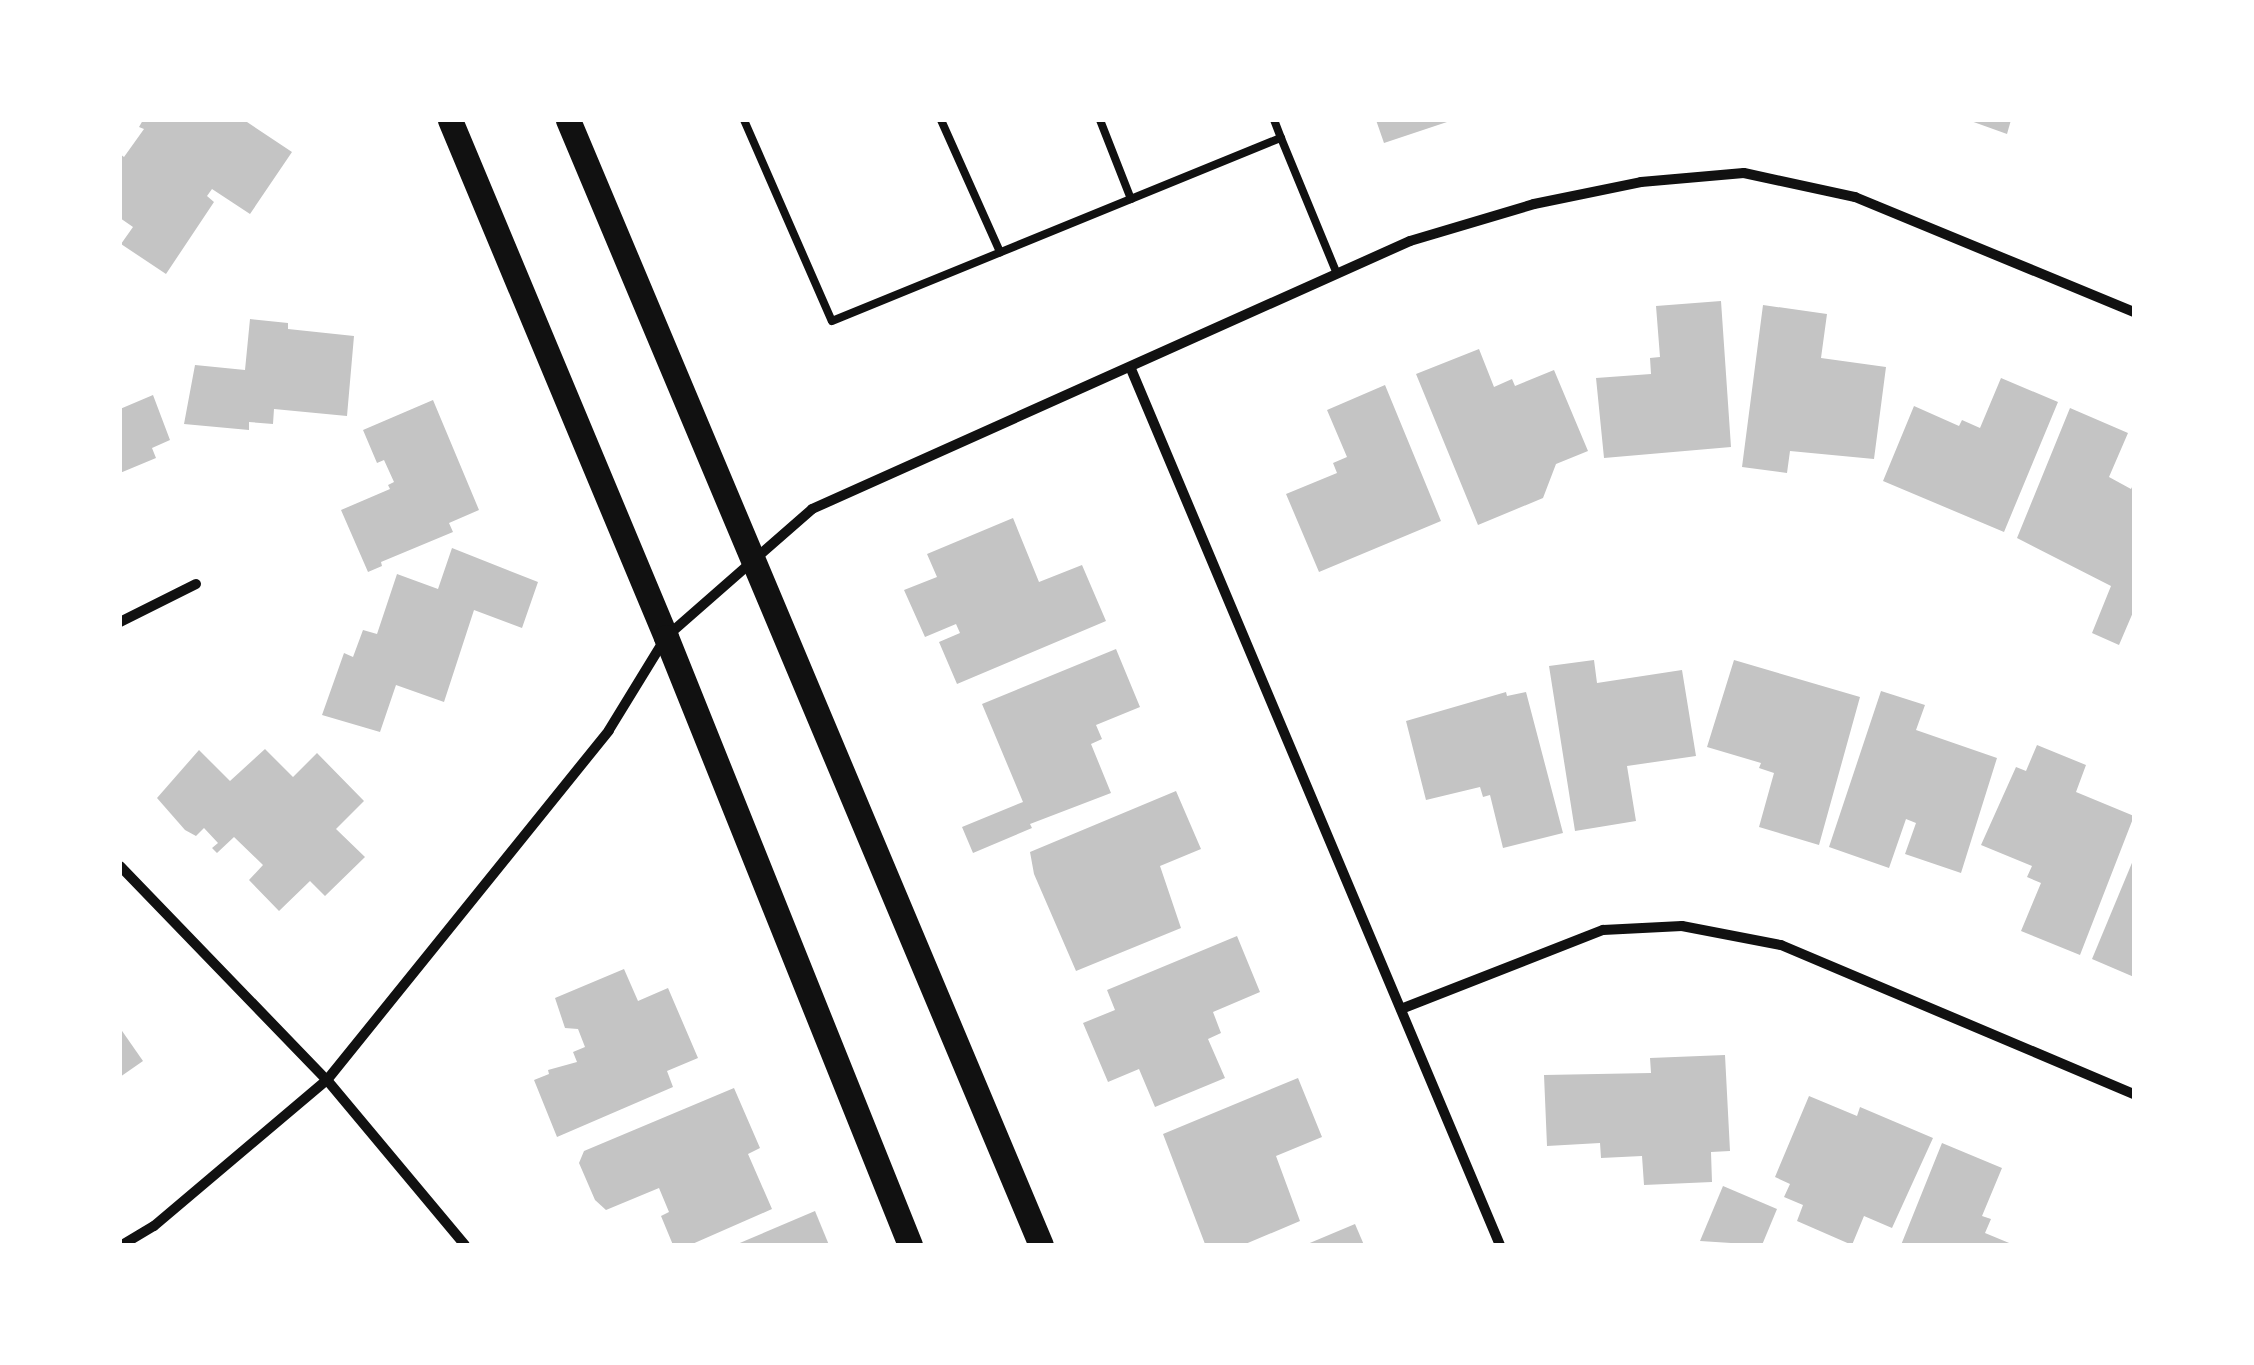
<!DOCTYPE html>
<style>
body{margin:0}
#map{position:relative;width:2254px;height:1365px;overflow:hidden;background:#fff;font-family:"Libre Baskerville",serif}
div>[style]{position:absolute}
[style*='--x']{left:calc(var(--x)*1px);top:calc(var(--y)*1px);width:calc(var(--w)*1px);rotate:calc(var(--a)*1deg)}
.building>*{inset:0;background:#c4c4c4}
.service>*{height:8px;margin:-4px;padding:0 4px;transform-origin:4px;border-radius:4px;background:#111}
.minor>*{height:10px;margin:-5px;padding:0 5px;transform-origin:5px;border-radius:5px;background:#111}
.primary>*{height:25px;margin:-12.5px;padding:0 12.5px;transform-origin:12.5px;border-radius:12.5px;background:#111}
span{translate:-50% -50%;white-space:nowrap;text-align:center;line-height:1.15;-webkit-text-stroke:9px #fff;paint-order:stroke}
.frame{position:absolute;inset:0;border:122px solid #fff;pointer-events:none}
</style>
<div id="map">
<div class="building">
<div style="clip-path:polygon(143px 120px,244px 120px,292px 152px,250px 214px,212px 189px,207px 196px,214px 202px,166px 274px,121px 244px,133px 227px,120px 218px,120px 154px,124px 157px,144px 129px,139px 127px)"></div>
<div style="clip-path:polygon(1376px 120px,1449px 120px,1450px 121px,1384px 143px)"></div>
<div style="clip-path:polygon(1968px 120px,2011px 120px,2007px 134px)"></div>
<div style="clip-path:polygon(1721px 301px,1731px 447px,1604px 458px,1596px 378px,1651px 374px,1650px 358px,1660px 357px,1656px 306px)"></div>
<div style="clip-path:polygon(1763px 305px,1827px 314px,1821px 358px,1886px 367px,1874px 459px,1790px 451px,1787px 473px,1742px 467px)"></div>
<div style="clip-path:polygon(250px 319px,288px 323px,288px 329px,354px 336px,347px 416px,274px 409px,273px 424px,249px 422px,249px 430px,184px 424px,195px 365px,245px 370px)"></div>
<div style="clip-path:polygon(1479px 349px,1494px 387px,1512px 379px,1515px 386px,1554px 370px,1588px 451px,1556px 464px,1543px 498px,1478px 525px,1416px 374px)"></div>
<div style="clip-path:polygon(2001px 378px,2058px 402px,2004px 532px,1883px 481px,1914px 406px,1959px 426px,1962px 420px,1980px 428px)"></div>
<div style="clip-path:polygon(1385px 385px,1441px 521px,1319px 572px,1286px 494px,1337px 473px,1333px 463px,1347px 457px,1327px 410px)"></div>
<div style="clip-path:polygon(153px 395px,170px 440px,152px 448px,156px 458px,120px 473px,120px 409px)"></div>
<div style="clip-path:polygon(433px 400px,479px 510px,449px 523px,453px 532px,381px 562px,382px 566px,368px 572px,341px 510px,390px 489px,388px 485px,394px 482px,384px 460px,377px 463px,363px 430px)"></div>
<div style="clip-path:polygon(2070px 408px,2128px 433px,2109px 477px,2131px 489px,2134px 483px,2134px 610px,2119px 645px,2092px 633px,2111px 586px,2017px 538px)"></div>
<div style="clip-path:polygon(1013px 518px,1039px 582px,1082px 565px,1106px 621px,957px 684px,939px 642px,960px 633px,956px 624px,925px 637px,904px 590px,937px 577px,927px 554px)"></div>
<div style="clip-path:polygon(452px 548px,538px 582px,522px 628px,474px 610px,444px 702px,396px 685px,380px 732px,322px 715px,344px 653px,353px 657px,363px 630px,377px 634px,397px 574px,438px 589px)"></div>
<div style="clip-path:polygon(1116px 649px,1140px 707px,1096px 725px,1102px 739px,1091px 744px,1111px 793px,1030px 824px,1032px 828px,973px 853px,962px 827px,1023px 802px,982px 704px)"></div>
<div style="clip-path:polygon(1594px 660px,1597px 683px,1682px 670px,1696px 756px,1627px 766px,1636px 821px,1575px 831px,1549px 666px)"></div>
<div style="clip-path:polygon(1734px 660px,1860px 697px,1819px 845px,1759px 827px,1774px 773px,1759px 768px,1761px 763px,1707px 747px)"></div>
<div style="clip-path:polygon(1881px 691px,1925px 705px,1916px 730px,1997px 758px,1961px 873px,1905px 854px,1916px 823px,1906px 819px,1889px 868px,1829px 847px)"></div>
<div style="clip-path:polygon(1506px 692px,1507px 696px,1526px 692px,1563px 833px,1503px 848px,1490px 795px,1483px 797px,1480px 787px,1426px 800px,1406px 721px)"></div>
<div style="clip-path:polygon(2037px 745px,2086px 765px,2076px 792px,2134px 816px,2080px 955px,2021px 931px,2041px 883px,2027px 877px,2032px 866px,1981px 845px,2016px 767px,2026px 771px)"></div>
<div style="clip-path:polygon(265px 749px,293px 777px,317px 753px,364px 801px,336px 829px,365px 857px,325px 896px,310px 881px,279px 911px,249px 880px,263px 865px,234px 837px,217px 853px,212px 848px,218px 843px,204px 828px,196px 836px,185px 830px,157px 798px,199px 750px,230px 781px)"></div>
<div style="clip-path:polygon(1176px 791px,1201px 849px,1160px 866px,1181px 928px,1076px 971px,1034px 874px,1030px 852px)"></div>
<div style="clip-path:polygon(2134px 858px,2134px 977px,2092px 959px)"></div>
<div style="clip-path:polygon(1237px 936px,1260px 992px,1213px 1012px,1221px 1033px,1208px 1039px,1225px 1078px,1155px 1107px,1139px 1069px,1108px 1082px,1083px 1023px,1115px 1010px,1107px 990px)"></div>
<div style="clip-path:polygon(624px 969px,638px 1001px,668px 988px,698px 1058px,667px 1071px,673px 1087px,557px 1137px,534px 1080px,549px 1074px,548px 1070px,577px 1062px,573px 1052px,585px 1047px,578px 1029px,565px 1028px,555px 998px)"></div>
<div style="clip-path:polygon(120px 1028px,143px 1061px,120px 1077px)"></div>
<div style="clip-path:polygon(1725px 1055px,1730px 1151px,1711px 1152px,1712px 1182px,1644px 1185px,1642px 1156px,1601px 1158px,1600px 1143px,1547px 1146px,1544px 1075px,1651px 1073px,1650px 1058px)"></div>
<div style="clip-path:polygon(1298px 1078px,1322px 1137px,1276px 1156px,1300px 1221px,1243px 1245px,1205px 1244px,1163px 1134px)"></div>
<div style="clip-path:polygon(734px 1088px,760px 1148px,748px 1154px,772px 1209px,690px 1245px,673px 1245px,661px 1216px,669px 1212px,659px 1188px,606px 1210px,595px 1200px,579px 1163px,584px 1151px)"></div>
<div style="clip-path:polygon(1809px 1096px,1857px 1116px,1860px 1107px,1933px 1138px,1892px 1228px,1864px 1216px,1852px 1245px,1797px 1221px,1803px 1205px,1784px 1197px,1790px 1184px,1775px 1177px)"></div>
<div style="clip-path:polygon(1942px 1143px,2002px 1168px,1982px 1216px,1991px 1219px,1985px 1233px,2014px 1245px,1901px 1245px)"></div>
<div style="clip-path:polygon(1723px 1186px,1777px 1209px,1762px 1245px,1700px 1241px)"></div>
<div style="clip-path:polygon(815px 1211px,829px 1245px,735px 1245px)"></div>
<div style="clip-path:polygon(1355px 1224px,1364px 1245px,1305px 1245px)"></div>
</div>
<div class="service">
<div style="--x:744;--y:120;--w:219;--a:66.4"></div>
<div style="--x:832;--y:321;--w:485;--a:-22.2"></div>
<div style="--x:1281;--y:138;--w:19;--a:-111"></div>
<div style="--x:941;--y:120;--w:145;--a:65.9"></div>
<div style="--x:1100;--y:120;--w:85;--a:68.6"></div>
<div style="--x:1281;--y:138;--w:147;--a:67.6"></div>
</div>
<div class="minor">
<div style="--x:1131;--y:369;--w:951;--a:67.16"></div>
<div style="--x:120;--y:622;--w:85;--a:-26.6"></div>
<div style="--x:120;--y:866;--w:298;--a:46"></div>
<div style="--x:327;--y:1080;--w:215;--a:50.1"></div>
<div style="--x:1401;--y:1009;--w:217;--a:-21.4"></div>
<div style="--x:1603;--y:930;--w:79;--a:-2.9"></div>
<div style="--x:1682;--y:926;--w:101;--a:10.9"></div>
<div style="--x:1781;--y:945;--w:383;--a:22.9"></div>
<div style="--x:122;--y:1245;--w:37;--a:-31"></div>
<div style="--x:154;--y:1226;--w:226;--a:-40.2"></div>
<div style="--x:327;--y:1080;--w:449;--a:-51.1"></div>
<div style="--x:609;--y:730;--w:109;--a:-58.5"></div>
<div style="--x:666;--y:637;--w:194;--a:-41.2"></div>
<div style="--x:812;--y:509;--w:655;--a:-24.14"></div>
<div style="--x:1410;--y:241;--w:129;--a:-16.6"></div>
<div style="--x:1534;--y:204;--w:109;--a:-11.6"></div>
<div style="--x:1641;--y:182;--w:103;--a:-5"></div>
<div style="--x:1744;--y:173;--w:114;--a:12.2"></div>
<div style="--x:1855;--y:197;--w:302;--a:22.4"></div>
</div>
<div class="primary">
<div style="--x:450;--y:120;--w:560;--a:67.33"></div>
<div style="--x:666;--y:637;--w:655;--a:68.13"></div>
<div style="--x:568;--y:120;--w:1220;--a:67.2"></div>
</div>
<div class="frame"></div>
</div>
